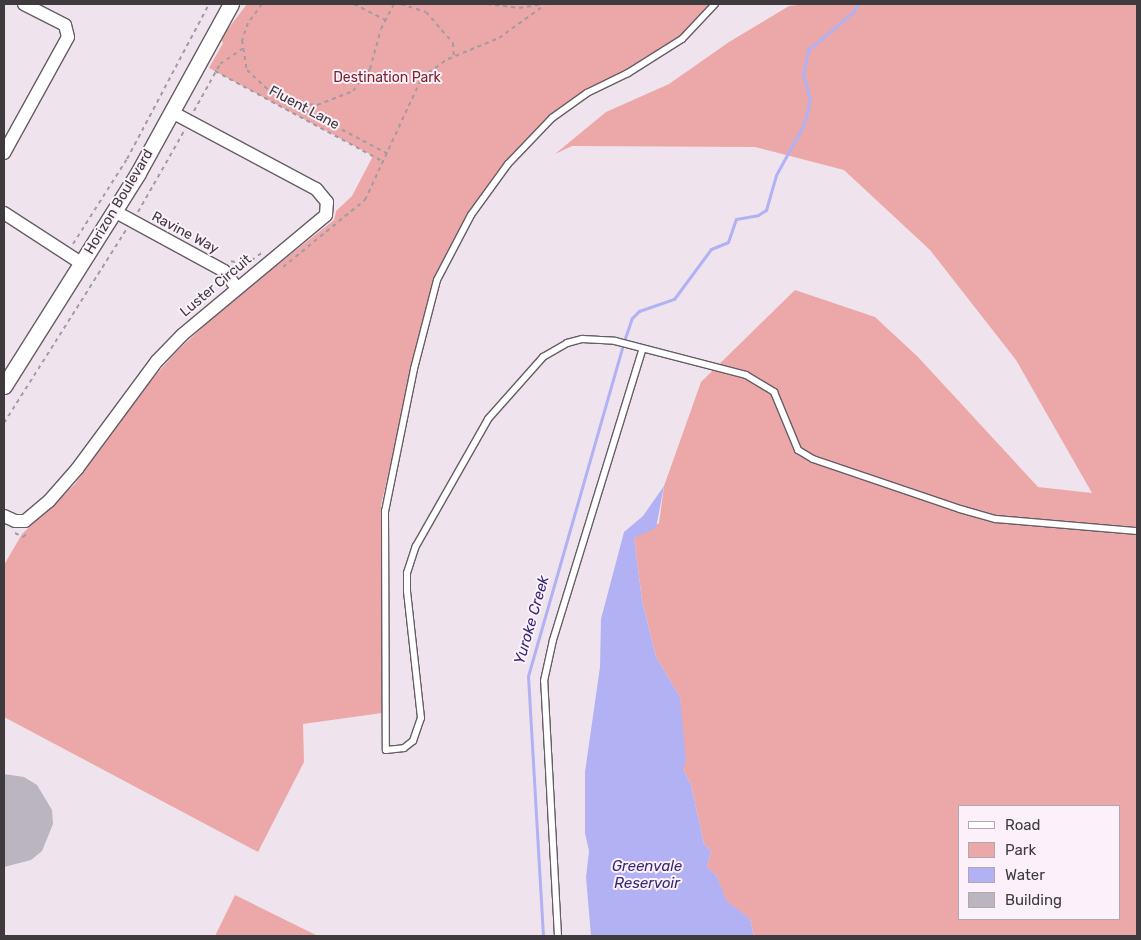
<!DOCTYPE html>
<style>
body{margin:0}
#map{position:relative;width:1141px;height:940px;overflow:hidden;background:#efe4ed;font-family:Rubik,sans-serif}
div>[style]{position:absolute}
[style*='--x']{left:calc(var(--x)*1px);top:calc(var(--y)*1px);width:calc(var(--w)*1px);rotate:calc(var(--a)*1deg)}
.green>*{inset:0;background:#eca8a8}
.water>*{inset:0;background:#b1b1f3}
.stream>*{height:3px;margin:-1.5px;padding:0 1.5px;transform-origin:1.5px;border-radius:1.5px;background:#b1b1f3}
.building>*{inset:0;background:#bab5bf}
.path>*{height:2px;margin-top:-1px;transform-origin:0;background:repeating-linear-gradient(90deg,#a29ba1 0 4px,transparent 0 8px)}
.roads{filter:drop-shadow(1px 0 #665d65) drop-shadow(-1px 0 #665d65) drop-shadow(0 1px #665d65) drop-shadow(0 -1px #665d65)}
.service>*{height:6px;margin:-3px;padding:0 3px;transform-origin:3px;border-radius:3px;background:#fff}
.minor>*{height:12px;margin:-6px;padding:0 6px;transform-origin:6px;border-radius:6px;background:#fff}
.tertiary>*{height:15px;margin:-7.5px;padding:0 7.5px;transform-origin:7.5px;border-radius:7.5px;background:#fff}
span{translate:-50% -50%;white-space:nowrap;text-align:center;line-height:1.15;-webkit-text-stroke:4px #fcf1fa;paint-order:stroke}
.park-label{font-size:14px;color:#7c222b}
.street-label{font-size:14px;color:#3e3a3e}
.water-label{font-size:15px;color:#352975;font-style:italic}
.frame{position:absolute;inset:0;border:5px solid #3e3a3e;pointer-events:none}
.legend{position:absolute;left:958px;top:805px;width:162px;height:115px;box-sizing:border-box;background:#fcf1fa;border:1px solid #b0a8af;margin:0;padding:6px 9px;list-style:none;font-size:15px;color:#3e3a3e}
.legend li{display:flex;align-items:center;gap:10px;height:25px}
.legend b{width:25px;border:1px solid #b0a8af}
</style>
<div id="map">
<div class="green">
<div style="clip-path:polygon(247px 4px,710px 4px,679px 38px,626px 71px,586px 89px,549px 116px,505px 161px,466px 216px,435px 277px,381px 505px,382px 713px,303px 724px,304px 762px,258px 852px,4px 717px,4px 565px,22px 534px,75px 484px,141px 392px,176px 352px,222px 309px,334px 220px,336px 211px,352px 196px,373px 156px,209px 68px,223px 43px,221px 38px)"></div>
<div style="clip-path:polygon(evenodd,807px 4px,1137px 4px,1137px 936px,754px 936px,750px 919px,725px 900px,717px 876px,707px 867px,711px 851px,704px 844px,691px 785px,683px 769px,680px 697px,656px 657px,642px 600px,634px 538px,659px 523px,664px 486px,701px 382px,795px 290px,875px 317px,918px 357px,1038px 487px,1092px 493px,1016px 360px,930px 250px,844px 170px,755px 147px,572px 146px,555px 154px,606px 112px,669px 84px,729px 42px,789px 6px,807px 4px,960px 806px,1120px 806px,1120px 919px,960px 919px,960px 806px)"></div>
<div style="clip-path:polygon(235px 895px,318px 936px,215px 936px)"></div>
</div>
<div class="water">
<div style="clip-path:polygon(664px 486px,656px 528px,634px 538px,642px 600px,656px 657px,680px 697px,686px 761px,683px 769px,691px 785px,704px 844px,711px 851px,707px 867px,717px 876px,726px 900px,750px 919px,754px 936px,591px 936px,586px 877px,589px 851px,585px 833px,585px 772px,600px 667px,601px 619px,624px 532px,643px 516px)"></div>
</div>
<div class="stream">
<div style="--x:625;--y:338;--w:21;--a:-71"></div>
<div style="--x:632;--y:318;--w:10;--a:-45"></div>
<div style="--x:639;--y:311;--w:37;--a:-19"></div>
<div style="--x:674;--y:299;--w:62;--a:-53.5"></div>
<div style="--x:711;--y:249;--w:18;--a:-22"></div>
<div style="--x:728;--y:242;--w:24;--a:-71"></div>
<div style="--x:736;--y:219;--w:22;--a:-10"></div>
<div style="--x:758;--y:215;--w:9;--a:-32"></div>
<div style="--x:766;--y:210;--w:36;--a:-74"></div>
<div style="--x:776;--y:175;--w:58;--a:-61.2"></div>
<div style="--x:804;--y:124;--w:25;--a:-76"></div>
<div style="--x:810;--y:100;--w:27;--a:-105"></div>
<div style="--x:803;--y:74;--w:25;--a:-78"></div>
<div style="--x:808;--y:50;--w:59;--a:-40.2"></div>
<div style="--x:853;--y:12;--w:9;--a:-58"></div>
<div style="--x:543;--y:936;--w:260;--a:-93.3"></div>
<div style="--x:528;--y:676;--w:341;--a:-74"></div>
</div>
<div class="building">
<div style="clip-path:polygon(4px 774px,24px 777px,37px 785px,52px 810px,53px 824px,42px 851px,31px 860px,4px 867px)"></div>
</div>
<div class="path">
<div style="--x:262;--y:4;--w:24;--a:126"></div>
<div style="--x:248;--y:23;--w:18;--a:109"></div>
<div style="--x:242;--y:40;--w:30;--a:81"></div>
<div style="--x:247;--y:70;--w:33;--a:43"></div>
<div style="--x:271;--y:92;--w:132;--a:27.9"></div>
<div style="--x:354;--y:4;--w:35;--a:27"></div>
<div style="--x:401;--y:4;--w:26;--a:18"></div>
<div style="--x:426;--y:12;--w:41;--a:48.9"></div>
<div style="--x:453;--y:43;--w:13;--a:86"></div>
<div style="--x:487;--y:4;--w:32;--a:7"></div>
<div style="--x:519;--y:8;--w:25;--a:-9"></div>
<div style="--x:215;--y:71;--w:192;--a:28.3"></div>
<div style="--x:294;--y:103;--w:23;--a:5"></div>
<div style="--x:317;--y:105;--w:39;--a:-21"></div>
<div style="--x:353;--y:91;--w:28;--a:-52"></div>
<div style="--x:370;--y:69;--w:41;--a:-74.6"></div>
<div style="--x:381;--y:29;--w:28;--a:-63"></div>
<div style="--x:194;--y:111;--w:54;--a:-61"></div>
<div style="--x:220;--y:64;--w:27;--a:-34"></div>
<div style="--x:138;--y:212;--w:93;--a:-60.4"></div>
<div style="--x:73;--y:244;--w:101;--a:-57.6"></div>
<div style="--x:127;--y:159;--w:175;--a:-62.1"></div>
<div style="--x:231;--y:261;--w:15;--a:16"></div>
<div style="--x:245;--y:265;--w:22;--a:-36"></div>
<div style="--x:283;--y:267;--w:106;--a:-39.3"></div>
<div style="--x:365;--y:200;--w:136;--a:-65.1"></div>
<div style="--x:422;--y:77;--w:32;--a:-35"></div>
<div style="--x:448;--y:59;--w:55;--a:-22.4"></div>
<div style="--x:499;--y:38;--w:58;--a:-35.9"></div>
<div style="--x:4;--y:423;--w:228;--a:-57.7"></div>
<div style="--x:15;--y:533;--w:9;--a:27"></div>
<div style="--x:23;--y:537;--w:8;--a:-40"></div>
</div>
<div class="roads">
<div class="service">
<div style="--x:715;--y:4;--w:48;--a:133.3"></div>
<div style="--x:682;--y:39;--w:64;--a:147.8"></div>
<div style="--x:628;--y:73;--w:46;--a:154"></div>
<div style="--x:587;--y:93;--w:43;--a:144.5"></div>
<div style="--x:552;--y:118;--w:64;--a:133.7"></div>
<div style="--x:508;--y:164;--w:63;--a:126"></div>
<div style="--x:471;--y:215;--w:73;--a:117.6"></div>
<div style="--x:437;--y:280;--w:92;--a:104.5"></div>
<div style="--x:414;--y:369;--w:145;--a:101.5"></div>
<div style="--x:385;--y:511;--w:239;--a:89.8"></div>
<div style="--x:386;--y:750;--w:18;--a:-6"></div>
<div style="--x:404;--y:748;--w:11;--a:-38"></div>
<div style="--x:413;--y:741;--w:24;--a:-71"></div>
<div style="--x:421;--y:718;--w:128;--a:-96.3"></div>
<div style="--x:407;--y:591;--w:18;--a:-90"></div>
<div style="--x:407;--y:573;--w:28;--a:-72"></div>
<div style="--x:416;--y:546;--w:146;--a:-60.4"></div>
<div style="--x:488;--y:419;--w:83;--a:-48.4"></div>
<div style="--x:543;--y:357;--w:28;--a:-30"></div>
<div style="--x:567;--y:343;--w:16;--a:-15"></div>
<div style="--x:582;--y:339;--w:33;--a:3"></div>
<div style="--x:615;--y:341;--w:135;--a:14.5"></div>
<div style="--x:746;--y:375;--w:33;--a:31"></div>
<div style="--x:774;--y:392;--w:63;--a:67.5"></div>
<div style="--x:798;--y:450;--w:17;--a:31"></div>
<div style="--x:813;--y:459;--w:155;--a:18.8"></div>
<div style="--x:960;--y:509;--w:37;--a:16"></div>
<div style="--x:996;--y:519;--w:142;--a:4.9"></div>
<div style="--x:558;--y:936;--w:255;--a:-93.1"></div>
<div style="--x:544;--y:681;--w:42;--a:-77.6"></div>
<div style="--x:553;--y:640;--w:303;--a:-72.9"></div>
</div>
<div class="minor">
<div style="--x:4;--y:153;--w:132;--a:-61.1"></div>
<div style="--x:68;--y:37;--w:12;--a:-104"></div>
<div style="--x:65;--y:25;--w:46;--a:-152.9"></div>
<div style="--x:114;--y:211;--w:125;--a:28.6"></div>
<div style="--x:224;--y:271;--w:20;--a:53"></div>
<div style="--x:4;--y:213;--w:92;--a:33"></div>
<div style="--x:4;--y:516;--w:12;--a:24"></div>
<div style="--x:15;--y:521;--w:10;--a:0"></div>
<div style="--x:25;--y:521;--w:31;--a:-40"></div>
<div style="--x:49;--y:501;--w:43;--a:-48.8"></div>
<div style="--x:77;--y:469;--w:134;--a:-53.5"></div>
<div style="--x:157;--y:361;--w:36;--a:-46"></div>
<div style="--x:182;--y:335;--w:187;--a:-39.8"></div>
<div style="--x:326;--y:215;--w:13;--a:-86"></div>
<div style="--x:327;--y:202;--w:17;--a:-130"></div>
<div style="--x:316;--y:189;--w:163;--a:-151.9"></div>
</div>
<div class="tertiary">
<div style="--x:4;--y:386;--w:252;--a:-57.8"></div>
<div style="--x:138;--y:173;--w:193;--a:-61.2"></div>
</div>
</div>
<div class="park-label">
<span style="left:387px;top:78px">Destination Park</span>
</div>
<div class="street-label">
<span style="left:304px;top:108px;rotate:28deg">Fluent Lane</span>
<span style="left:119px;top:202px;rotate:-59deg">Horizon Boulevard</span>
<span style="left:185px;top:233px;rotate:28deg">Ravine Way</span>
<span style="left:216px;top:286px;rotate:-40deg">Luster Circuit</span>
</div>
<div class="water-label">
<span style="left:532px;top:620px;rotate:-74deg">Yuroke Creek</span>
<span style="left:647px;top:875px">Greenvale<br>Reservoir</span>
</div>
<div class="frame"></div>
<ul class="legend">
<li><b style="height:6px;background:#fff"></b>Road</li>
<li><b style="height:14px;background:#eca8a8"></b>Park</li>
<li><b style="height:14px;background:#b1b1f3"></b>Water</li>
<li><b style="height:14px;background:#bab5bf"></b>Building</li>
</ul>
</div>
